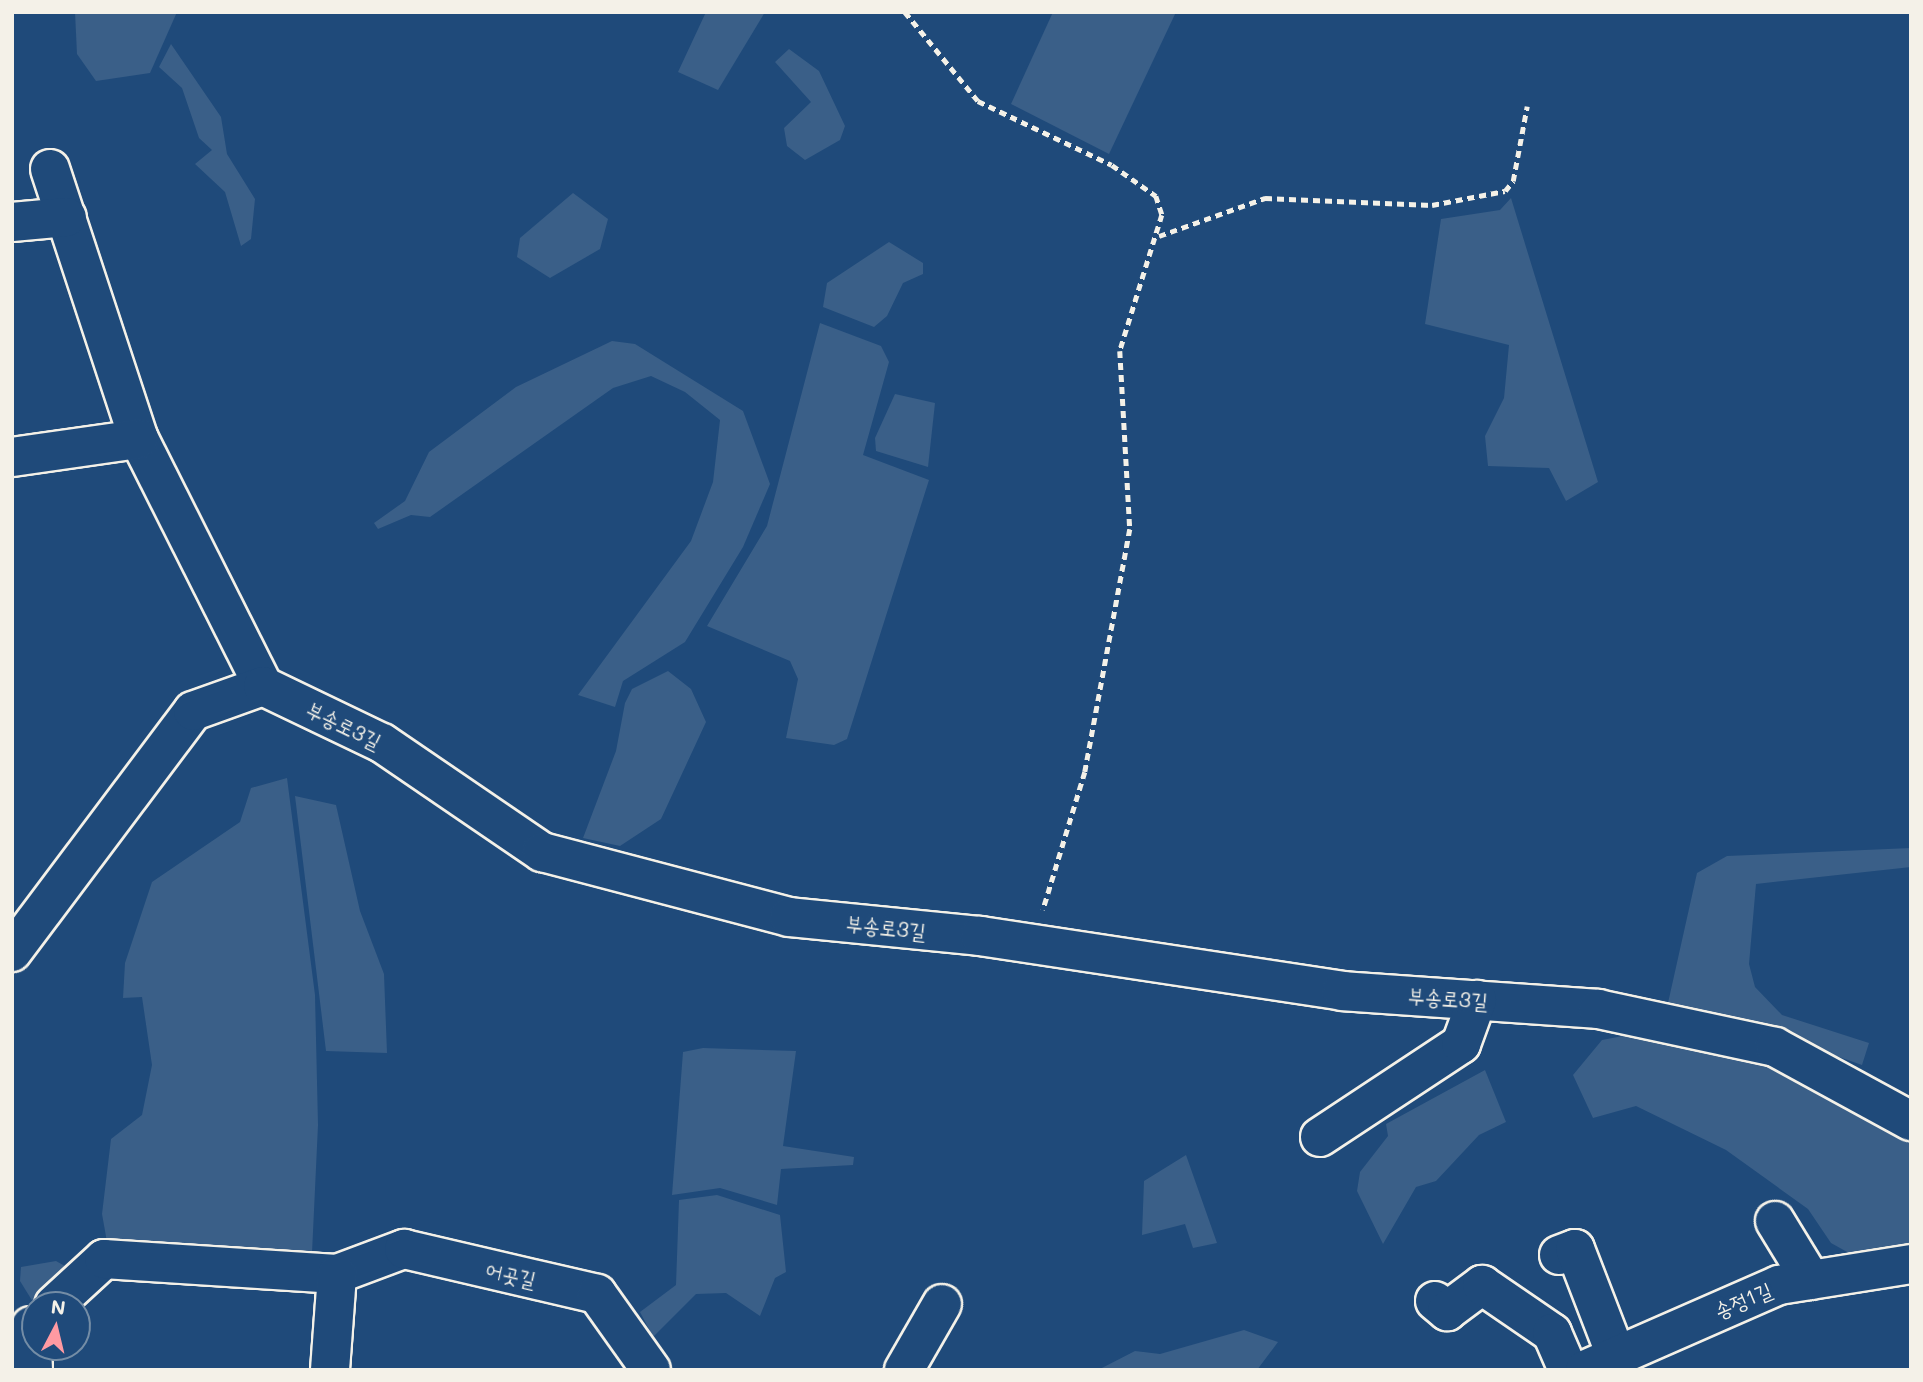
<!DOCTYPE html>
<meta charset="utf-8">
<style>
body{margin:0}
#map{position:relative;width:1923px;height:1382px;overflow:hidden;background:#1f4a7a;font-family:Mali,"Poor Story",sans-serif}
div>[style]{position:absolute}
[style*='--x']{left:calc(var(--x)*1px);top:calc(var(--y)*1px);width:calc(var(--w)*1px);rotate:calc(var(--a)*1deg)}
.green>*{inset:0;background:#3a5f88}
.path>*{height:4.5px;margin-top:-2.25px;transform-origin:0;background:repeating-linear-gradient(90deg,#f4f1e8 0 7px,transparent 0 12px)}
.roads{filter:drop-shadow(2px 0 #f4f1e8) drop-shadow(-2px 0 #f4f1e8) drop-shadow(0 2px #f4f1e8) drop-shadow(0 -2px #f4f1e8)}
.minor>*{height:38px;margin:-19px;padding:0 19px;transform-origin:19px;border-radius:19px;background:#1f4a7a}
span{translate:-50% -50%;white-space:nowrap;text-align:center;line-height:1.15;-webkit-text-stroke:7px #1f4a7a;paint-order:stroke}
.street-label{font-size:21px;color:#f4f1e8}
.frame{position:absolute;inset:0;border:14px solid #f4f1e8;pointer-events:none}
.north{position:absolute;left:21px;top:1291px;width:70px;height:70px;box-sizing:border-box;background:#1f4a7a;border:2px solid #748da6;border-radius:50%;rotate:7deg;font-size:19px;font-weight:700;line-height:28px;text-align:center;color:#f4f1e8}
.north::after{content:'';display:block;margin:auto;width:24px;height:32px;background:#ff9aa2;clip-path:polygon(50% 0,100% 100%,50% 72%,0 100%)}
</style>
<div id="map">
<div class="green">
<div style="clip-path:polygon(75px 12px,177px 12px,150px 73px,96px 81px,77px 54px)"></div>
<div style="clip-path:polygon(706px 12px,765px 12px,718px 90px,678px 72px)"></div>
<div style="clip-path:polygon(1053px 12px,1176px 12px,1109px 154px,1011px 104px)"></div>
<div style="clip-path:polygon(171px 44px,221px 117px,227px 154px,255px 199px,251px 239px,241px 246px,225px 192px,195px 164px,212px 150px,199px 138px,182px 88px,159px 67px)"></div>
<div style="clip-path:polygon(789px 49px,819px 71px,845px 126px,840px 140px,805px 160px,787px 146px,784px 128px,811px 102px,775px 62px)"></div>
<div style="clip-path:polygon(573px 193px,608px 219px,600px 249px,550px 278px,517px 257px,520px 238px)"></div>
<div style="clip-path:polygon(1511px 198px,1598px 482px,1566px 501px,1549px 468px,1488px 466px,1485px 436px,1504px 398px,1509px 345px,1425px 324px,1441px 219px,1500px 210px)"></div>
<div style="clip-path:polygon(889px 242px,923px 263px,923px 274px,903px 283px,887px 316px,874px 327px,823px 307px,827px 283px)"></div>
<div style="clip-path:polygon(820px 323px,881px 346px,889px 362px,863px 455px,929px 480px,847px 739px,834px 745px,786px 738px,798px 679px,790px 661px,707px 626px,767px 526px)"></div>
<div style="clip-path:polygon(612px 341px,635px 344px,743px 411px,770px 484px,743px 547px,685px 642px,623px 681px,615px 707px,578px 695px,691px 541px,713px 482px,720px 420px,685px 392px,651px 376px,613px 388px,430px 517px,411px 515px,378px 529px,374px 523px,405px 501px,429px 452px,516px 387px)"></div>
<div style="clip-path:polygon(895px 394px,935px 403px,928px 467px,876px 451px,875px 438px)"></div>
<div style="clip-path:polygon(668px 671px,691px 689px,706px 722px,661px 819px,620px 846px,583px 838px,616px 751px,625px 703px,632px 689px)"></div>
<div style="clip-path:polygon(287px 778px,315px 995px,318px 1125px,312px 1253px,107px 1242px,102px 1214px,111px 1139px,142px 1115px,152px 1065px,142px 997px,123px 998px,125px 963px,152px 882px,240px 822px,251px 788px)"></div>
<div style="clip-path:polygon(295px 796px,336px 805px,360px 911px,384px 974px,387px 1053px,326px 1051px)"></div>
<div style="clip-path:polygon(1911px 848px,1911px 867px,1756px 884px,1749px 964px,1755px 987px,1782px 1015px,1869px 1043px,1862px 1065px,1774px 1034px,1680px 1014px,1668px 1003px,1697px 873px,1727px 856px)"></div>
<div style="clip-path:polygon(1628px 1035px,1765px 1061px,1911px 1135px,1911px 1247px,1849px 1253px,1831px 1243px,1808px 1209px,1726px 1150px,1636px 1106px,1593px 1118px,1573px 1075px,1602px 1040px)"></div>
<div style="clip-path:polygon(703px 1048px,796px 1051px,783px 1146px,854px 1157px,853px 1165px,781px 1169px,777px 1205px,720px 1188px,672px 1195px,683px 1052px)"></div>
<div style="clip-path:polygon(1485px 1070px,1506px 1122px,1479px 1135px,1436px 1181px,1416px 1187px,1383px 1244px,1357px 1191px,1360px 1172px,1388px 1136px,1386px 1124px)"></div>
<div style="clip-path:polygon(1186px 1155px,1217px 1243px,1193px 1248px,1185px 1224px,1142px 1235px,1144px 1181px)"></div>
<div style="clip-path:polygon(717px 1195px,780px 1215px,786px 1272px,775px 1278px,760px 1316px,726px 1293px,696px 1294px,653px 1337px,640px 1312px,676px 1285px,679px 1200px)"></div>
<div style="clip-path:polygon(56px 1261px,72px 1270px,33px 1302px,20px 1281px,21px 1267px)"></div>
<div style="clip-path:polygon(1244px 1330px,1278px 1342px,1257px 1370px,1098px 1370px,1135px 1351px,1160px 1354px)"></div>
</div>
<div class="path">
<div style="--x:905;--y:12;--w:115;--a:50.6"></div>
<div style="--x:978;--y:101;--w:148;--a:25.5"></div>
<div style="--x:1112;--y:165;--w:54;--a:35.2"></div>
<div style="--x:1156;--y:196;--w:20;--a:72"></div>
<div style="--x:1162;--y:215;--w:142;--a:107.2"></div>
<div style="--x:1120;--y:351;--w:178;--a:86.8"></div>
<div style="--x:1130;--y:529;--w:247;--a:100.5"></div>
<div style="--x:1085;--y:772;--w:144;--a:106.9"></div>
<div style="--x:1159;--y:236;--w:113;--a:-19.7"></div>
<div style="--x:1265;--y:198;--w:167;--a:2.4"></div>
<div style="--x:1432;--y:205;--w:74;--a:-10.9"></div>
<div style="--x:1505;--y:191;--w:13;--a:-51"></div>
<div style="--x:1513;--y:181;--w:76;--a:-79.4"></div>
</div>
<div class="roads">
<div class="minor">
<div style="--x:50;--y:169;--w:284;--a:71.8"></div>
<div style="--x:139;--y:439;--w:276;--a:63.3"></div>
<div style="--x:12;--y:222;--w:55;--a:-5.2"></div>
<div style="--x:12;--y:457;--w:128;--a:-8.1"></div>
<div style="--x:12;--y:952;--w:301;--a:-53.1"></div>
<div style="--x:193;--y:711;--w:74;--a:-19.7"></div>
<div style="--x:263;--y:686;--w:132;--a:25.6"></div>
<div style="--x:382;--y:743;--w:194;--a:34.3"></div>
<div style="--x:542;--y:852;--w:255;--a:14.7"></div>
<div style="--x:789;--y:917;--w:192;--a:5.7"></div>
<div style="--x:980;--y:936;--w:366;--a:8.6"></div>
<div style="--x:1342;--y:991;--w:257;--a:4"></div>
<div style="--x:1598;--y:1009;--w:181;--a:12.1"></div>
<div style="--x:1775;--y:1047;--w:155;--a:28.6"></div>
<div style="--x:1320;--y:1137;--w:169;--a:-33.4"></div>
<div style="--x:1461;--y:1044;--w:47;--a:-70"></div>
<div style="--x:1775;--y:1221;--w:69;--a:58.6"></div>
<div style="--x:1559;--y:1255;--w:17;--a:-21"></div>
<div style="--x:1575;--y:1249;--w:114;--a:68.9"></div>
<div style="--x:1435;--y:1301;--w:16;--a:40"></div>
<div style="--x:1447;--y:1311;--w:44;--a:-36.6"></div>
<div style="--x:1482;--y:1285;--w:85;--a:34.4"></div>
<div style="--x:1552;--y:1333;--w:40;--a:66.6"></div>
<div style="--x:54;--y:1305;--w:68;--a:-42.6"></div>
<div style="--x:104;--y:1259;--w:233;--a:3.7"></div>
<div style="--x:337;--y:1274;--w:72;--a:-20.5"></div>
<div style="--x:404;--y:1249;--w:198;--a:13.1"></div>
<div style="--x:597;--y:1294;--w:93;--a:54.6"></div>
<div style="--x:31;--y:1326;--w:44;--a:87.4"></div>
<div style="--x:330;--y:1370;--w:96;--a:-85.8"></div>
<div style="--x:904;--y:1370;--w:76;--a:-60.1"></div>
<div style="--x:1585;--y:1370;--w:212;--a:-23.7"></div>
<div style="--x:1779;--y:1285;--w:134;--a:-9"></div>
</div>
</div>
<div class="street-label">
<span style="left:344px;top:725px;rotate:26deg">부송로3길</span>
<span style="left:886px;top:927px;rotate:6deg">부송로3길</span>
<span style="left:1448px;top:998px;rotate:4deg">부송로3길</span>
<span style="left:511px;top:1274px;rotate:13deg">어곳길</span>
<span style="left:1743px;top:1300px;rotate:-23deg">송정1길</span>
</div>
<div class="frame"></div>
<div class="north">N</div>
</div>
